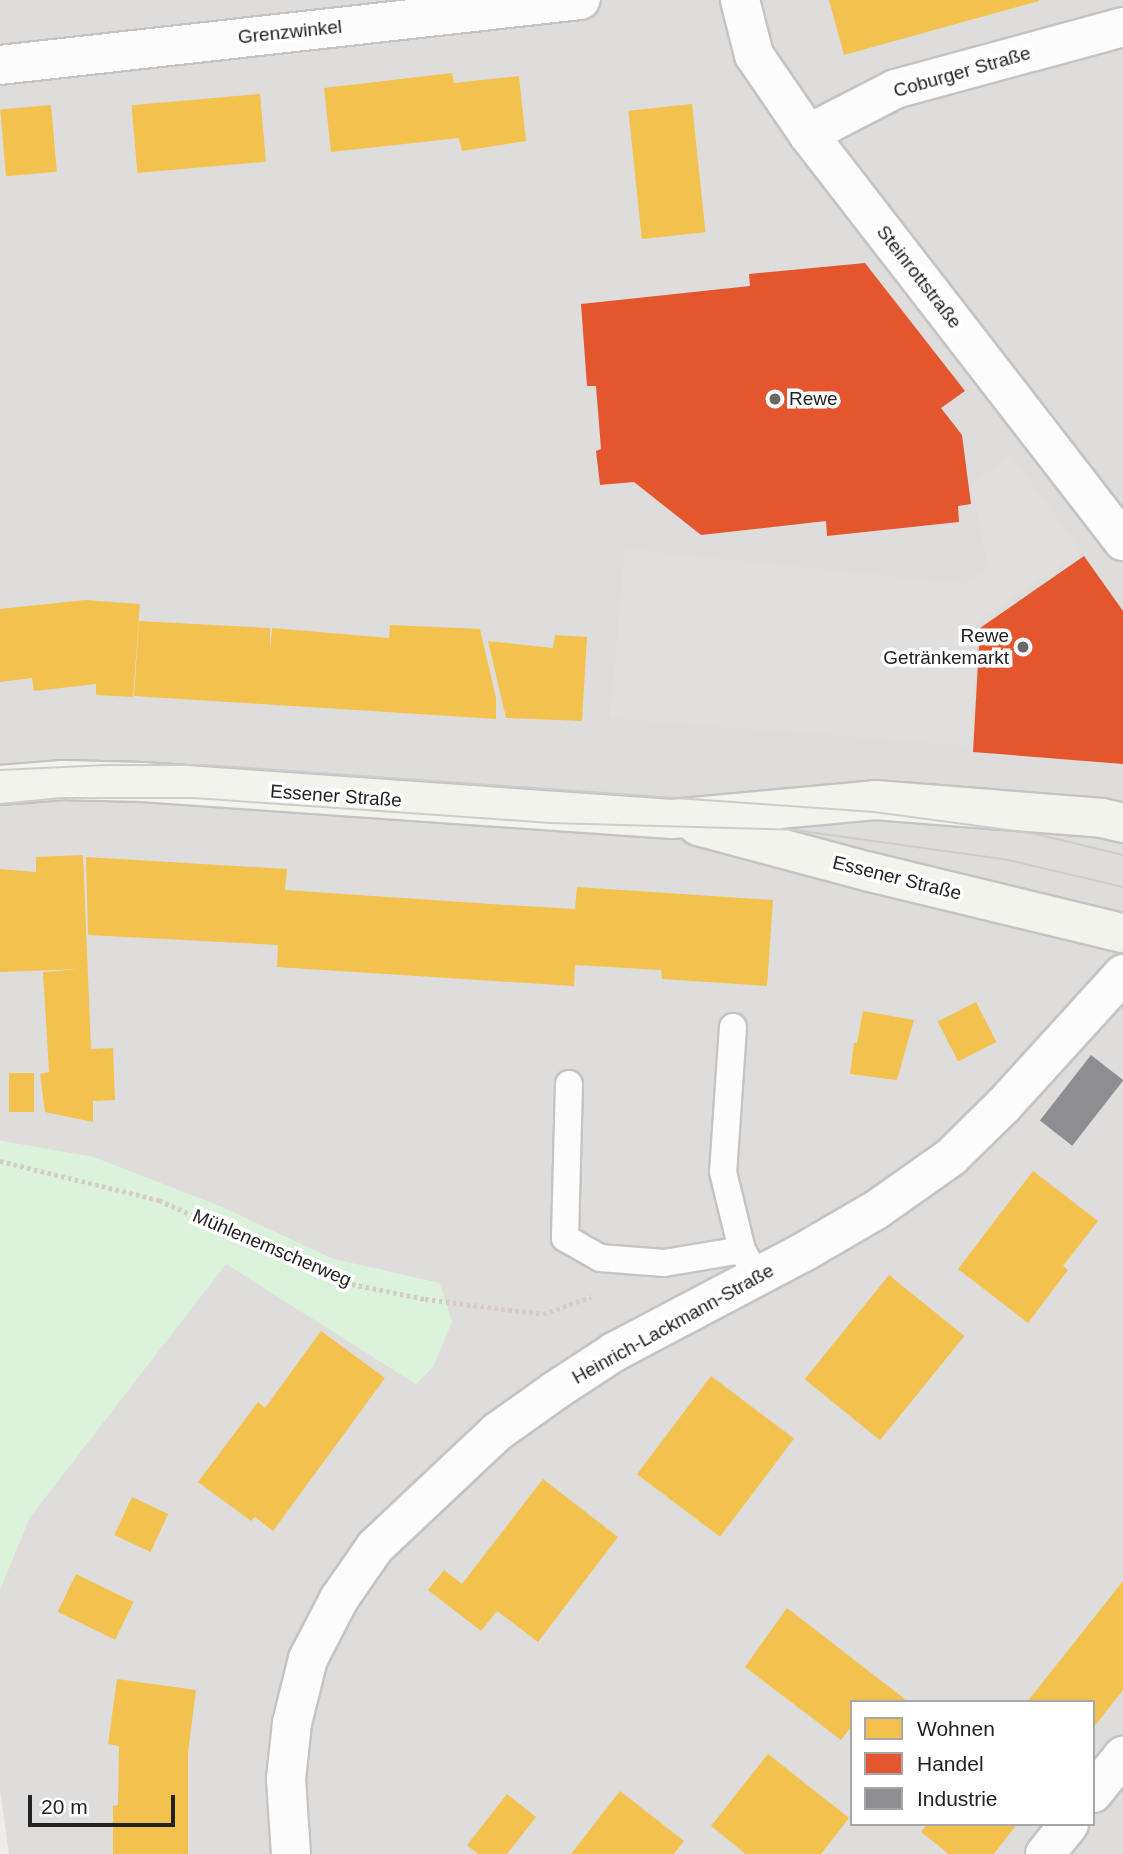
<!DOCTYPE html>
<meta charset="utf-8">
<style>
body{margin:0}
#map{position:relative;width:1123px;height:1854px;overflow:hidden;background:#efedeb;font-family:Arial,sans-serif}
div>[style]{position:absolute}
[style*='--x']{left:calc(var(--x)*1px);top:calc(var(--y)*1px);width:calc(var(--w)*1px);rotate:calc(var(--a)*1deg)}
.residential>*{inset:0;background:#dfdddc}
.park>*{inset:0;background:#dbf2da}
.parking>*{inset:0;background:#e0dfde}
.homes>*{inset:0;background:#f2c14e;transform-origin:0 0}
.shops>*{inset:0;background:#e4572e}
.industry>*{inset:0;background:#8d8d92;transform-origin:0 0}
.path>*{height:4.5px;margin-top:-2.25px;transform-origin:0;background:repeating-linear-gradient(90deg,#d7cac9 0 3.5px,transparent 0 7px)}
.roads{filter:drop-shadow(2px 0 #c5c4c3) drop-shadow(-2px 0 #c5c4c3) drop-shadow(0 2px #c5c4c3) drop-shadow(0 -2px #c5c4c3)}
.service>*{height:26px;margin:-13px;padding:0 13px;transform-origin:13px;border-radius:13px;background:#fdfcfc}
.minor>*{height:38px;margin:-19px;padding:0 19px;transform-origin:19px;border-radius:19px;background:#fdfcfc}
.secondary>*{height:38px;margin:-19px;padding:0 19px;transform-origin:19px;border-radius:19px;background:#f3f3ed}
.tram>*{height:2px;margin:-1px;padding:0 1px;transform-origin:1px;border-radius:1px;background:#ccc}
.dots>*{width:19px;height:19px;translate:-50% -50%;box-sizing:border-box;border:4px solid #fff;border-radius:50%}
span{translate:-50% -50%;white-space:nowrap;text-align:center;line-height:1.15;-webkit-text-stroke:7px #fff;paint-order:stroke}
.street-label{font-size:19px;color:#222}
.poi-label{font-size:19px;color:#222}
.left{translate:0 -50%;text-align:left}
.right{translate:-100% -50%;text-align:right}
.legend{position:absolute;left:850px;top:1700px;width:245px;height:126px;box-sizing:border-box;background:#fff;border:2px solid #a7a7a7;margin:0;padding:9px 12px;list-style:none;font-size:21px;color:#222}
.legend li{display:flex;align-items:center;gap:14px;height:35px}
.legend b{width:35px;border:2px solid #a7a7a7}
.scale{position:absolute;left:28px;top:1795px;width:147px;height:32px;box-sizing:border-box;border:4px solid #222;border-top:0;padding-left:9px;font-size:21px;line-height:24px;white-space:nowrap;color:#222;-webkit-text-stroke:5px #fff;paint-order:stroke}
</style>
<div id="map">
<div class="residential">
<div style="clip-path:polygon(evenodd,0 0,1123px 0,1123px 1854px,9px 1854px,0 1791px,0 1589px,30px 1517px,226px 1263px,416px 1384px,439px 1283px,333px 1259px,219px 1206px,93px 1157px,0 1141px,0 0,852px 1702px,1093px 1702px,1093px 1824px,852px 1824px,852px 1702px)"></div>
</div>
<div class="park">
<div style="clip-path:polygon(0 1141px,93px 1157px,219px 1206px,333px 1259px,440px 1284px,452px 1322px,433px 1367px,416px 1384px,226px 1264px,30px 1517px,0 1589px)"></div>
</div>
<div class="parking">
<div style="clip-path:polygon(1011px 455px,1081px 551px,979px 621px,970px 746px,610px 718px,625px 549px,966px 584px,988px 569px,971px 484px)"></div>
</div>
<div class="homes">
<div style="clip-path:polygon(829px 0,1039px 0,1039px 1px,844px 55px)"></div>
<div style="clip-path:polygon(452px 73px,454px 83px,519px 76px,526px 141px,462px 151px,459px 138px,331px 152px,324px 88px)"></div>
<div style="left:260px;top:94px;width:68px;height:129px;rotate:85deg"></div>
<div style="left:692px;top:104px;width:129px;height:64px;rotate:84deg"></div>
<div style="left:51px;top:105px;width:67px;height:51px;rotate:85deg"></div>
<div style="clip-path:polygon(85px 600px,140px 604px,133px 697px,96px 695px,96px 684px,34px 691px,32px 678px,0 682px,0 609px)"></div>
<div style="clip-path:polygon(139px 621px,270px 628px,270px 651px,272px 628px,389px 638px,390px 625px,480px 629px,496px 698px,496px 719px,134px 696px)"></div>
<div style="clip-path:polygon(555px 635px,587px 637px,582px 721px,506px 718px,488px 641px,553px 648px)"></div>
<div style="clip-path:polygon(83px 855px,91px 1049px,113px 1048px,115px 1100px,93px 1101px,93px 1122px,45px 1112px,40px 1074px,49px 1072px,43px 972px,80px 969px,0 972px,0 869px,36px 872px,36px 857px)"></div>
<div style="clip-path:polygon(86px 857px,287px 869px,285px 890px,491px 904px,575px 909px,577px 887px,773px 900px,767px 986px,662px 979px,661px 970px,575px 965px,574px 986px,277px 967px,278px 945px,88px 935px)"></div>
<div style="left:976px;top:1002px;width:45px;height:43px;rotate:63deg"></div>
<div style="clip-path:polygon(863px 1011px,914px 1020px,897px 1080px,850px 1074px,854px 1043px,857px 1043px)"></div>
<div style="left:34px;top:1073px;width:39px;height:25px;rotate:90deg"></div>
<div style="clip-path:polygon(1033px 1171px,1098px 1221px,1063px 1266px,1068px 1270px,1028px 1323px,958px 1269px)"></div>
<div style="left:889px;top:1275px;width:97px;height:134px;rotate:39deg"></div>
<div style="clip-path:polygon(321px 1331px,385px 1378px,273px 1531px,255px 1517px,251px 1521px,198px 1482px,258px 1402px,265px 1408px)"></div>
<div style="left:711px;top:1376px;width:104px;height:123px;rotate:37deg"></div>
<div style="clip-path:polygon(543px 1479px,618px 1537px,538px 1642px,497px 1611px,481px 1631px,428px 1590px,444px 1570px,462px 1584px)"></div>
<div style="left:132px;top:1497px;width:40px;height:42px;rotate:25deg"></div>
<div style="left:76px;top:1574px;width:64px;height:42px;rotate:26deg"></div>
<div style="clip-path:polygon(1123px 1581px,1123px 1690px,1093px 1728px,1093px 1702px,1027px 1702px)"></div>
<div style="clip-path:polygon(787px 1608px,905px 1699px,903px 1702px,852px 1702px,852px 1726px,841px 1740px,745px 1667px)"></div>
<div style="clip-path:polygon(117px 1679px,196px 1690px,188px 1753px,188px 1854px,113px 1854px,113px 1806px,118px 1805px,119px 1746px,108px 1744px)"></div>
<div style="clip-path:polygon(768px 1754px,849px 1818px,821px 1854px,746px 1854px,711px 1826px)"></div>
<div style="clip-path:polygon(620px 1791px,684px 1841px,674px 1854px,571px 1854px)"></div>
<div style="clip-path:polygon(507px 1794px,536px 1817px,507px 1854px,478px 1854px,467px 1845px)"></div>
<div style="clip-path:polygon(927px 1824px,1017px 1824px,994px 1854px,949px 1854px,921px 1832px)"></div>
</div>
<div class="shops">
<div style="clip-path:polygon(865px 263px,965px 391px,941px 408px,962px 435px,971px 504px,958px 506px,959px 522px,827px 536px,826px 521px,701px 535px,634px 482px,600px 485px,596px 451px,601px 449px,596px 386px,587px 386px,581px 304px,750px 286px,749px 274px)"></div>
<div style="clip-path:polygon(1084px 556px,1123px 611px,1123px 764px,973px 752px,980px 628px)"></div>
</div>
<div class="industry">
<div style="left:1091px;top:1055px;width:41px;height:83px;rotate:38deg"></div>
</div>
<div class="path">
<div style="--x:0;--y:1161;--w:164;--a:13.8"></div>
<div style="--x:159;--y:1200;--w:144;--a:24.6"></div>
<div style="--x:290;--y:1260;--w:66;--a:21.2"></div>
<div style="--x:352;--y:1284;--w:75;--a:11.6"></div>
<div style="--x:425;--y:1299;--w:119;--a:7.2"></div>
<div style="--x:543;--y:1314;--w:51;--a:-19.5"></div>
</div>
<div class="roads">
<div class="service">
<div style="--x:733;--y:1027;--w:145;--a:93.9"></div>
<div style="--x:723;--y:1172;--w:80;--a:76.3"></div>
<div style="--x:569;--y:1084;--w:154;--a:91.5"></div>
<div style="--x:565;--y:1238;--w:40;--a:29.7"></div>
<div style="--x:600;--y:1258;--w:64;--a:4.5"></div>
<div style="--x:664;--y:1263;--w:79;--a:-9.5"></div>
<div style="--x:742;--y:1250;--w:30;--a:60"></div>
</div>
<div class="minor">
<div style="--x:740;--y:0;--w:57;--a:75.7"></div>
<div style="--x:754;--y:55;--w:96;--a:55.6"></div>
<div style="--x:808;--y:134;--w:515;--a:52.26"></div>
<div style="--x:0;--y:65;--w:584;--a:-6.39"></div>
<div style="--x:808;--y:134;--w:98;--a:-27.3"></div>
<div style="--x:895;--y:89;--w:236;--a:-15.2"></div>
<div style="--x:1093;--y:1793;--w:48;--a:-51"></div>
<div style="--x:291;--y:1854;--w:75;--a:-93.8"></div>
<div style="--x:286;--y:1779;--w:56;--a:-83.9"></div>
<div style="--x:292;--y:1723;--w:66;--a:-76"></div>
<div style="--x:308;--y:1659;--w:68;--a:-62.7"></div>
<div style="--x:339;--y:1599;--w:63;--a:-55.3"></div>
<div style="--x:375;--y:1547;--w:168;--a:-43.3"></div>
<div style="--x:497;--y:1432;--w:72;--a:-35.4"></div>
<div style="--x:556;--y:1390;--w:69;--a:-33.2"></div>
<div style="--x:614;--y:1352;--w:212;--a:-27.8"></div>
<div style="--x:802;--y:1253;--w:86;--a:-30.2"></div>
<div style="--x:876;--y:1210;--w:92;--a:-35.2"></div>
<div style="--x:951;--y:1157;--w:74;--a:-44.5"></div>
<div style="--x:1004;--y:1105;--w:177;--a:-47.7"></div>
<div style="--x:1045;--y:1854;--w:38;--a:-51"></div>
</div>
<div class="secondary">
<div style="--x:0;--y:785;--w:63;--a:-4.5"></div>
<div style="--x:63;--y:780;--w:80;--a:1.4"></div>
<div style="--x:143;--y:782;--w:530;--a:4"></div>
<div style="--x:672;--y:819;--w:204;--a:-5.3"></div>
<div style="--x:875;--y:800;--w:228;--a:4.5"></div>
<div style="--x:1102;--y:818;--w:22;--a:13"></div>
<div style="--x:698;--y:826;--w:178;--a:15"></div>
<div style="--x:870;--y:872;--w:260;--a:13.6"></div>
</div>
</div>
<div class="tram">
<div style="--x:0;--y:770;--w:107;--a:-2.7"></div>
<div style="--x:107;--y:765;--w:99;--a:0"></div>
<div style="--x:206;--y:765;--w:670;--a:4.02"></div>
<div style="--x:874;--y:812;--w:158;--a:7.6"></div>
<div style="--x:1031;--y:833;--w:95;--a:13.4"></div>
<div style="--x:0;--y:804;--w:62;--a:-5.5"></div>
<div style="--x:62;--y:798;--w:132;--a:0"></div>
<div style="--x:194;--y:798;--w:357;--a:4"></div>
<div style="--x:550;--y:823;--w:244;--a:1.6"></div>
<div style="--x:794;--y:830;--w:212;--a:7.9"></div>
<div style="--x:1004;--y:859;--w:122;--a:13.2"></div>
</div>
<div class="dots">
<div style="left:775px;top:399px;background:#6a6968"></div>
<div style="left:1023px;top:647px;background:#6a6968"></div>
</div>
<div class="street-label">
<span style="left:290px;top:32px;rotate:-6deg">Grenzwinkel</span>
<span style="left:962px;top:72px;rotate:-16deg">Coburger Straße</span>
<span style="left:919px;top:277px;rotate:52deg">Steinrottstraße</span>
<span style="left:336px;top:796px;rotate:4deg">Essener Straße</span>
<span style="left:897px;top:878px;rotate:14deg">Essener Straße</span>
<span style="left:272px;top:1248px;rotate:23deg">Mühlenemscherweg</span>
<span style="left:673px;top:1324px;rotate:-29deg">Heinrich-Lackmann-Straße</span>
</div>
<div class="poi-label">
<span class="left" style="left:789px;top:399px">Rewe</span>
<span class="right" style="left:1009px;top:647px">Rewe<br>Getränkemarkt</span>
</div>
<ul class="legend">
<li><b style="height:19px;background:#f2c14e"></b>Wohnen</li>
<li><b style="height:19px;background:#e4572e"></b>Handel</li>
<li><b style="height:19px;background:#8d8d92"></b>Industrie</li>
</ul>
<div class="scale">20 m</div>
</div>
